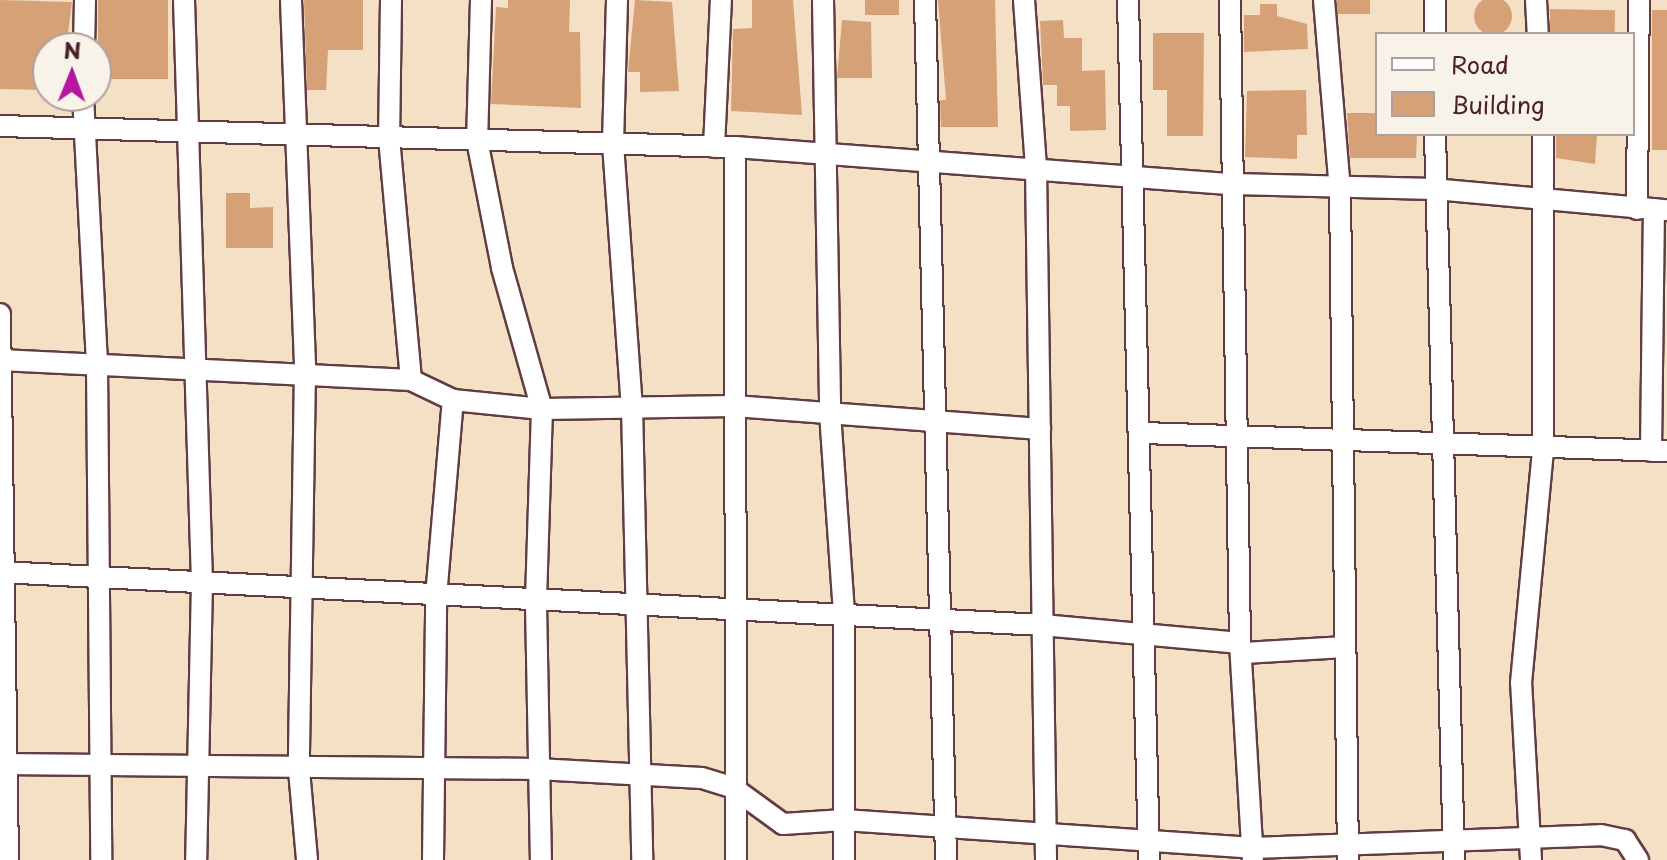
<!DOCTYPE html>
<style>
body{margin:0}
#map{position:relative;width:1667px;height:860px;overflow:hidden;background:#f3e0c5;font-family:"Playpen Sans",sans-serif}
div>[style]{position:absolute}
[style*='--x']{left:calc(var(--x)*1px);top:calc(var(--y)*1px);width:calc(var(--w)*1px);rotate:calc(var(--a)*1deg)}
.building>*{inset:0;background:#d7a178;transform-origin:0 0}
.round{border-radius:50%}
.roads{filter:drop-shadow(2px 0 #633c42) drop-shadow(-2px 0 #633c42) drop-shadow(0 2px #633c42) drop-shadow(0 -2px #633c42)}
.minor>*{height:20px;margin:-10px;padding:0 10px;transform-origin:10px;border-radius:10px;background:#fff}
span{translate:-50% -50%;white-space:nowrap;text-align:center;line-height:1.15;-webkit-text-stroke:7px #f7f3e8;paint-order:stroke}
.legend{position:absolute;left:1375px;top:32px;width:260px;height:104px;box-sizing:border-box;background:#f7f3e8;border:2px solid #b29e9c;margin:0;padding:10px 14px;list-style:none;font-size:24px;color:#4a1f2b}
.legend li{display:flex;align-items:center;gap:16px;height:40px}
.legend b{width:40px;border:2px solid #b29e9c}
.north{position:absolute;left:32px;top:32px;width:80px;height:80px;box-sizing:border-box;background:#f7f3e8;border:2px solid #b29e9c;border-radius:50%;rotate:1deg;font-size:22px;font-weight:700;line-height:32px;text-align:center;color:#4a1f2b}
.north::after{content:'';display:block;margin:auto;width:28px;height:36px;background:#b5179e;clip-path:polygon(50% 0,100% 100%,50% 72%,0 100%)}
</style>
<div id="map">
<div class="building">
<div class="round" style="left:1474px;top:-3px;width:38px;height:38px"></div>
<div style="clip-path:polygon(0 0,72px 2px,66px 48px,48px 48px,48px 90px,0 89px)"></div>
<div style="left:98px;top:0;width:70px;height:79px"></div>
<div style="clip-path:polygon(304px 0,363px 0,363px 50px,328px 50px,326px 90px,307px 90px)"></div>
<div style="clip-path:polygon(508px 0,570px 0,569px 32px,580px 32px,581px 108px,491px 104px,496px 7px,508px 8px)"></div>
<div style="clip-path:polygon(635px 0,672px 2px,679px 91px,640px 92px,640px 72px,628px 72px)"></div>
<div style="clip-path:polygon(752px 0,793px 0,802px 115px,731px 111px,733px 29px,752px 28px)"></div>
<div style="left:865px;top:0;width:34px;height:15px"></div>
<div style="clip-path:polygon(938px 0,995px 0,998px 127px,941px 127px,940px 100px,946px 100px)"></div>
<div style="left:1337px;top:0;width:33px;height:14px"></div>
<div style="clip-path:polygon(1260px 4px,1277px 4px,1277px 16px,1307px 24px,1308px 49px,1244px 52px,1244px 15px,1260px 15px)"></div>
<div style="left:1550px;top:9px;width:65px;height:25px;rotate:1deg"></div>
<div style="left:1652px;top:10px;width:15px;height:140px"></div>
<div style="clip-path:polygon(842px 20px,871px 22px,872px 78px,837px 78px)"></div>
<div style="clip-path:polygon(1063px 20px,1064px 38px,1082px 38px,1082px 71px,1105px 70px,1106px 130px,1070px 131px,1070px 106px,1057px 106px,1057px 85px,1043px 85px,1040px 21px)"></div>
<div style="clip-path:polygon(1153px 33px,1204px 33px,1203px 136px,1167px 136px,1167px 90px,1153px 90px)"></div>
<div style="clip-path:polygon(1306px 90px,1307px 135px,1297px 135px,1297px 159px,1245px 157px,1247px 91px)"></div>
<div style="clip-path:polygon(1347px 113px,1377px 113px,1377px 134px,1417px 134px,1416px 158px,1350px 158px)"></div>
<div style="clip-path:polygon(1556px 134px,1597px 134px,1595px 164px,1556px 158px)"></div>
<div style="clip-path:polygon(226px 193px,250px 193px,250px 208px,273px 207px,273px 248px,226px 248px)"></div>
</div>
<div class="roads">
<div class="minor">
<div style="--x:184;--y:0;--w:582;--a:88.23"></div>
<div style="--x:202;--y:582;--w:278;--a:91.2"></div>
<div style="--x:291;--y:0;--w:371;--a:87.8"></div>
<div style="--x:305;--y:371;--w:399;--a:90.9"></div>
<div style="--x:299;--y:770;--w:90;--a:84.9"></div>
<div style="--x:391;--y:0;--w:138;--a:90.8"></div>
<div style="--x:389;--y:138;--w:243;--a:84.8"></div>
<div style="--x:481;--y:0;--w:140;--a:91.6"></div>
<div style="--x:477;--y:140;--w:130;--a:78.9"></div>
<div style="--x:502;--y:268;--w:147;--a:74.2"></div>
<div style="--x:542;--y:409;--w:195;--a:91.8"></div>
<div style="--x:536;--y:604;--w:256;--a:88.9"></div>
<div style="--x:617;--y:0;--w:144;--a:91.6"></div>
<div style="--x:613;--y:144;--w:263;--a:85.9"></div>
<div style="--x:632;--y:406;--w:454;--a:88.7"></div>
<div style="--x:823;--y:0;--w:413;--a:89"></div>
<div style="--x:830;--y:413;--w:201;--a:86"></div>
<div style="--x:844;--y:614;--w:246;--a:90"></div>
<div style="--x:925;--y:0;--w:860;--a:88.6"></div>
<div style="--x:1024;--y:0;--w:168;--a:85.9"></div>
<div style="--x:1036;--y:168;--w:692;--a:89.17"></div>
<div style="--x:1128;--y:0;--w:860;--a:88.6"></div>
<div style="--x:1230;--y:0;--w:643;--a:89.11"></div>
<div style="--x:1240;--y:643;--w:217;--a:86.6"></div>
<div style="--x:1324;--y:0;--w:190;--a:85.2"></div>
<div style="--x:1340;--y:189;--w:671;--a:89.32"></div>
<div style="--x:1536;--y:0;--w:34;--a:87"></div>
<div style="--x:1435;--y:34;--w:34;--a:-90"></div>
<div style="--x:84;--y:48;--w:48;--a:-88.8"></div>
<div style="--x:83;--y:96;--w:269;--a:87"></div>
<div style="--x:97;--y:365;--w:495;--a:89.5"></div>
<div style="--x:0;--y:126;--w:735;--a:1.64"></div>
<div style="--x:735;--y:147;--w:498;--a:4.3"></div>
<div style="--x:1232;--y:184;--w:202;--a:1.4"></div>
<div style="--x:1434;--y:189;--w:234;--a:5.2"></div>
<div style="--x:1435;--y:134;--w:726;--a:88.5"></div>
<div style="--x:714;--y:147;--w:147;--a:-87.3"></div>
<div style="--x:735;--y:147;--w:713;--a:89.92"></div>
<div style="--x:1637;--y:209;--w:209;--a:-89.5"></div>
<div style="--x:0;--y:314;--w:546;--a:89.16"></div>
<div style="--x:0;--y:360;--w:411;--a:2.8"></div>
<div style="--x:411;--y:380;--w:47;--a:25.5"></div>
<div style="--x:453;--y:400;--w:89;--a:5.8"></div>
<div style="--x:542;--y:409;--w:192;--a:-0.9"></div>
<div style="--x:734;--y:406;--w:307;--a:4.3"></div>
<div style="--x:1143;--y:433;--w:524;--a:1.97"></div>
<div style="--x:1651;--y:451;--w:242;--a:-89.3"></div>
<div style="--x:0;--y:572;--w:1043;--a:2.91"></div>
<div style="--x:1042;--y:625;--w:199;--a:5.2"></div>
<div style="--x:1244;--y:653;--w:101;--a:-3.4"></div>
<div style="--x:0;--y:764;--w:537;--a:0.53"></div>
<div style="--x:537;--y:769;--w:165;--a:3.1"></div>
<div style="--x:702;--y:778;--w:31;--a:17"></div>
<div style="--x:732;--y:787;--w:63;--a:36"></div>
<div style="--x:783;--y:824;--w:61;--a:-3.8"></div>
<div style="--x:844;--y:820;--w:410;--a:3.9"></div>
<div style="--x:1253;--y:848;--w:348;--a:-2.1"></div>
<div style="--x:1601;--y:835;--w:25;--a:12"></div>
<div style="--x:1625;--y:840;--w:24;--a:57"></div>
<div style="--x:433;--y:860;--w:263;--a:-89.3"></div>
<div style="--x:436;--y:597;--w:198;--a:-85.1"></div>
<div style="--x:1531;--y:860;--w:177;--a:-93.2"></div>
<div style="--x:1521;--y:683;--w:235;--a:-84.6"></div>
<div style="--x:1543;--y:449;--w:315;--a:-90"></div>
</div>
</div>
<ul class="legend">
<li><b style="height:10px;background:#fff"></b>Road</li>
<li><b style="height:22px;background:#d7a178"></b>Building</li>
</ul>
<div class="north">N</div>
</div>
